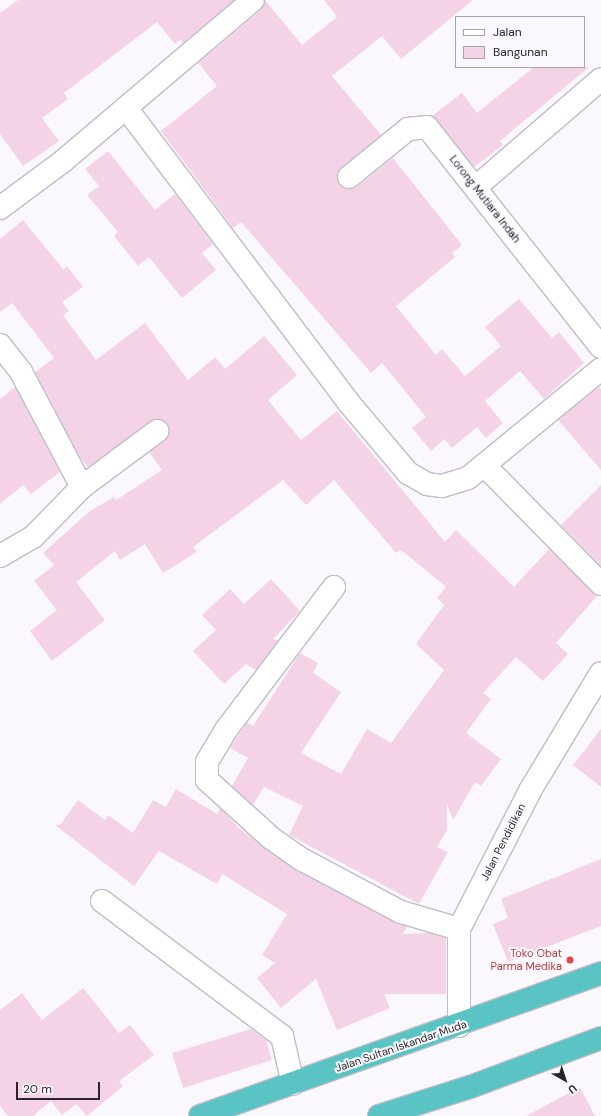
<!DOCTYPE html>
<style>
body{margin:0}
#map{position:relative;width:601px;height:1116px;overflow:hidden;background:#faf8fd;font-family:"DM Sans",sans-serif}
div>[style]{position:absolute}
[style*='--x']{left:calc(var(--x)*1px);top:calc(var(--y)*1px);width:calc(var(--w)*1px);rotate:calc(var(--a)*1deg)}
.building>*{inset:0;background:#f5d3e7}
.roads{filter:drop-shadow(1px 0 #c0bcc8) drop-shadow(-1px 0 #c0bcc8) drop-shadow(0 1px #c0bcc8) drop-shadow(0 -1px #c0bcc8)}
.minor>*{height:22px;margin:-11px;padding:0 11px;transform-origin:11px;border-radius:11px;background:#fff}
.trunk>*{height:22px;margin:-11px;padding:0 11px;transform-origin:11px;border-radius:11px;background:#5ac3c4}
.dots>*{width:11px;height:11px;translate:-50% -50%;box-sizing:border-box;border:2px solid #faf8fd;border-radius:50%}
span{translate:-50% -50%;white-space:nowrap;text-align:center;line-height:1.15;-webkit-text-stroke:4px #faf8fd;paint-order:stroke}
.street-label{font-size:11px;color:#28262b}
.health-label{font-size:11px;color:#be3a42}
.right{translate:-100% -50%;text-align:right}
.legend{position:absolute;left:455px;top:16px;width:130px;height:52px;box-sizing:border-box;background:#faf8fd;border:1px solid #a6a4a9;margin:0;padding:5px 7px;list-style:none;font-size:12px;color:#28262b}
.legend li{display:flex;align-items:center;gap:8px;height:20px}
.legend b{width:20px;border:1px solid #a6a4a9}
.north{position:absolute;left:545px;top:1060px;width:40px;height:40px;-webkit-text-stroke:3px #faf8fd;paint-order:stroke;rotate:141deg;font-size:11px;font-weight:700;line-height:16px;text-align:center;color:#28262b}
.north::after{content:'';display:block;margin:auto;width:14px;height:18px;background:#28262b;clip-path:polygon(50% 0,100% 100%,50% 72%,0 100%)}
.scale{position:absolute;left:16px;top:1082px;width:84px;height:18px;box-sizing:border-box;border:2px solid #28262b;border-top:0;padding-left:5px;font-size:12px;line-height:14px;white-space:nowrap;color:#28262b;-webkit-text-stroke:3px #faf8fd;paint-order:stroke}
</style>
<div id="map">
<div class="building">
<div style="clip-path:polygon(18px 0,234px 0,183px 43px,180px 40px,175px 44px,157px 22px,64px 93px,68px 99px,42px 118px,59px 141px,23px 166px,0 134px,0 13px)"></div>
<div style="clip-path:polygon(265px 0,302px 45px,337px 17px,324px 0,473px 0,401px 59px,382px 36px,332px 76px,381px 135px,341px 168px,337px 173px,339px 185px,345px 189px,357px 187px,393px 158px,462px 245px,452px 253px,455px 257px,396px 306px,436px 355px,442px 349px,465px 376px,501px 346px,485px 327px,519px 299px,552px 338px,559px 332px,584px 363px,544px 399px,520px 371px,485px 401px,503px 423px,486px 438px,477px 427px,452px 448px,444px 439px,431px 451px,412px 428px,426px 417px,382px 363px,371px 373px,241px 222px,233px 228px,161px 131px,217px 86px,198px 63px,261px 10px)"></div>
<div style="clip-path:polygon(534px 67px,589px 67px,500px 141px,503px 145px,474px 167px,432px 116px,462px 93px,477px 113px)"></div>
<div style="clip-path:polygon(108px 151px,155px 210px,175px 194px,213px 244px,202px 253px,216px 270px,182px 298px,149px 257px,138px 266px,114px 236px,118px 232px,87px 195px,99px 186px,85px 169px)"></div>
<div style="clip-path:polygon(23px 220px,63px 269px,67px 266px,83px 287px,62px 302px,69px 311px,63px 315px,96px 360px,145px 323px,188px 380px,215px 357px,225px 369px,264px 336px,297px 375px,268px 400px,301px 440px,337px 411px,445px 542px,456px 530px,514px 587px,549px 549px,597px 596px,556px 643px,568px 654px,543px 681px,516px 657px,483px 693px,491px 699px,466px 733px,501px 759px,481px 786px,475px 782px,453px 820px,447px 804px,447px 830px,437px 847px,448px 852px,419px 904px,289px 835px,303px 806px,264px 787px,253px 805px,232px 786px,248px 758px,230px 748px,247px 722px,253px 726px,300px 653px,318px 663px,313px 673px,341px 692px,301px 753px,341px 774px,367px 729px,391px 743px,444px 670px,416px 644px,444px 605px,437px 598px,446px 587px,401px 550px,396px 553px,334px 480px,306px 505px,283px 480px,193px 547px,197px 552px,163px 573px,145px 544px,120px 560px,115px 551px,76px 582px,105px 620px,52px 661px,30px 631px,57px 610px,34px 581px,54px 565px,43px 553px,90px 511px,114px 497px,116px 500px,162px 470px,149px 452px,165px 441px,169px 430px,167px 423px,155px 419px,88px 467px,80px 457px,35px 372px,54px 358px,12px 303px,0 312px,0 239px)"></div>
<div style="clip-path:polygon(15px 387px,60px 472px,31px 494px,23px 485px,0 504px,0 399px)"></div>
<div style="clip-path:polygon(599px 387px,601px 389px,601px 470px,558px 420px)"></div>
<div style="clip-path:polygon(601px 485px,601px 566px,561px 525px)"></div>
<div style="clip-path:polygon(271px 579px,300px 611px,273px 639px,278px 641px,256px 670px,246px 664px,224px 684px,193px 651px,216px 630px,202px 615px,230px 589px,244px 604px)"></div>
<div style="clip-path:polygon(601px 729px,601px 787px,573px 765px)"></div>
<div style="clip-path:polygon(176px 789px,217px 814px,220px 808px,240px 829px,297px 871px,407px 927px,403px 934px,430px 933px,446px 938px,446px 994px,384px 994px,390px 1008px,337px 1030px,316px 979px,281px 1008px,257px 978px,275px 963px,262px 955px,287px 914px,222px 874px,217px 884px,159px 851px,134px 886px,55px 825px,60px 825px,78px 800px,105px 820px,108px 815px,133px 833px,153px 800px,166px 807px)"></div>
<div style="clip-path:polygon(601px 859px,601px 926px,508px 962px,493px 924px,508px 918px,501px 899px)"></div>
<div style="clip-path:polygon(83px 988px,119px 1033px,130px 1025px,154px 1055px,119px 1081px,123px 1086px,87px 1116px,76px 1104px,62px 1115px,51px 1101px,33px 1116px,8px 1116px,0 1106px,0 1010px,22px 993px,42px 1020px)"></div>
<div style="clip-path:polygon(251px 1029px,266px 1040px,272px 1060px,183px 1088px,172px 1053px)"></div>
<div style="clip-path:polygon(580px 1087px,595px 1116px,526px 1116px)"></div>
</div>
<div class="roads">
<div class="minor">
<div style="--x:126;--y:108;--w:370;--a:52.9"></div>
<div style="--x:349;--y:403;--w:92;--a:49.9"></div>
<div style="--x:408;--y:473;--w:22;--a:30"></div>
<div style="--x:427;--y:484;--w:15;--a:8"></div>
<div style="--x:442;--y:486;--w:27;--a:-17"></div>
<div style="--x:468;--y:478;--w:21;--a:-39"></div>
<div style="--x:349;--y:177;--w:76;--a:-39.1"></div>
<div style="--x:408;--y:129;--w:19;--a:-6"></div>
<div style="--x:427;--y:127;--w:280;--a:51.7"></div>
<div style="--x:476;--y:187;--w:165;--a:-40.8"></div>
<div style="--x:0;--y:208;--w:77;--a:-36.6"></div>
<div style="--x:62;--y:162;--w:250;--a:-40.3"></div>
<div style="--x:0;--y:345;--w:34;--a:52"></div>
<div style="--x:21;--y:372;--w:130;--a:62.1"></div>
<div style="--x:601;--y:369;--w:151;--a:140.6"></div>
<div style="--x:484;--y:465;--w:167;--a:45.5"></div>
<div style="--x:0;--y:556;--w:38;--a:-30"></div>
<div style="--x:33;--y:537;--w:70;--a:-45.6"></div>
<div style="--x:82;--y:487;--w:94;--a:-36.7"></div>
<div style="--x:334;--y:587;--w:179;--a:127.1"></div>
<div style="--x:226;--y:730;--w:37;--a:121"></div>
<div style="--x:207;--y:762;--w:18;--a:90"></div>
<div style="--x:207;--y:780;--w:86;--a:42.2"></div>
<div style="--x:271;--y:838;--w:39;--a:35"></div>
<div style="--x:303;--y:860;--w:111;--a:28"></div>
<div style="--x:401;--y:912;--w:60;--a:16.3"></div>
<div style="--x:102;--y:901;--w:225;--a:36.9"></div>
<div style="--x:282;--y:1036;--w:49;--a:77.1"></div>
<div style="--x:459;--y:1026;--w:97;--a:-90"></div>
<div style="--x:459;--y:929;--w:157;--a:-62.8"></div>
<div style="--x:531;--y:789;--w:135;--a:-58.9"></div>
</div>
<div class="trunk">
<div style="--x:200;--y:1116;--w:426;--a:-19.6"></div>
<div style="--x:379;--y:1116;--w:96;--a:-17.7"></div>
<div style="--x:470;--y:1087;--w:140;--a:-20.5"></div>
</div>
</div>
<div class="dots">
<div style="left:570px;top:960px;background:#e0444e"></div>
</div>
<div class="street-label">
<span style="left:485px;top:199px;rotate:52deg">Lorong Mutiara Indah</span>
<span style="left:503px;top:842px;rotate:-63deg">Jalan Pendidikan</span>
<span style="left:401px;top:1046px;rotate:-19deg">Jalan Sultan Iskandar Muda</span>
</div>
<div class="health-label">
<span class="right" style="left:562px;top:960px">Toko Obat<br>Parma Medika</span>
</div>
<ul class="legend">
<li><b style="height:5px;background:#fff"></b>Jalan</li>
<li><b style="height:11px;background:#f5d3e7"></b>Bangunan</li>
</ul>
<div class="north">U</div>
<div class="scale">20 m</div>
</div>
